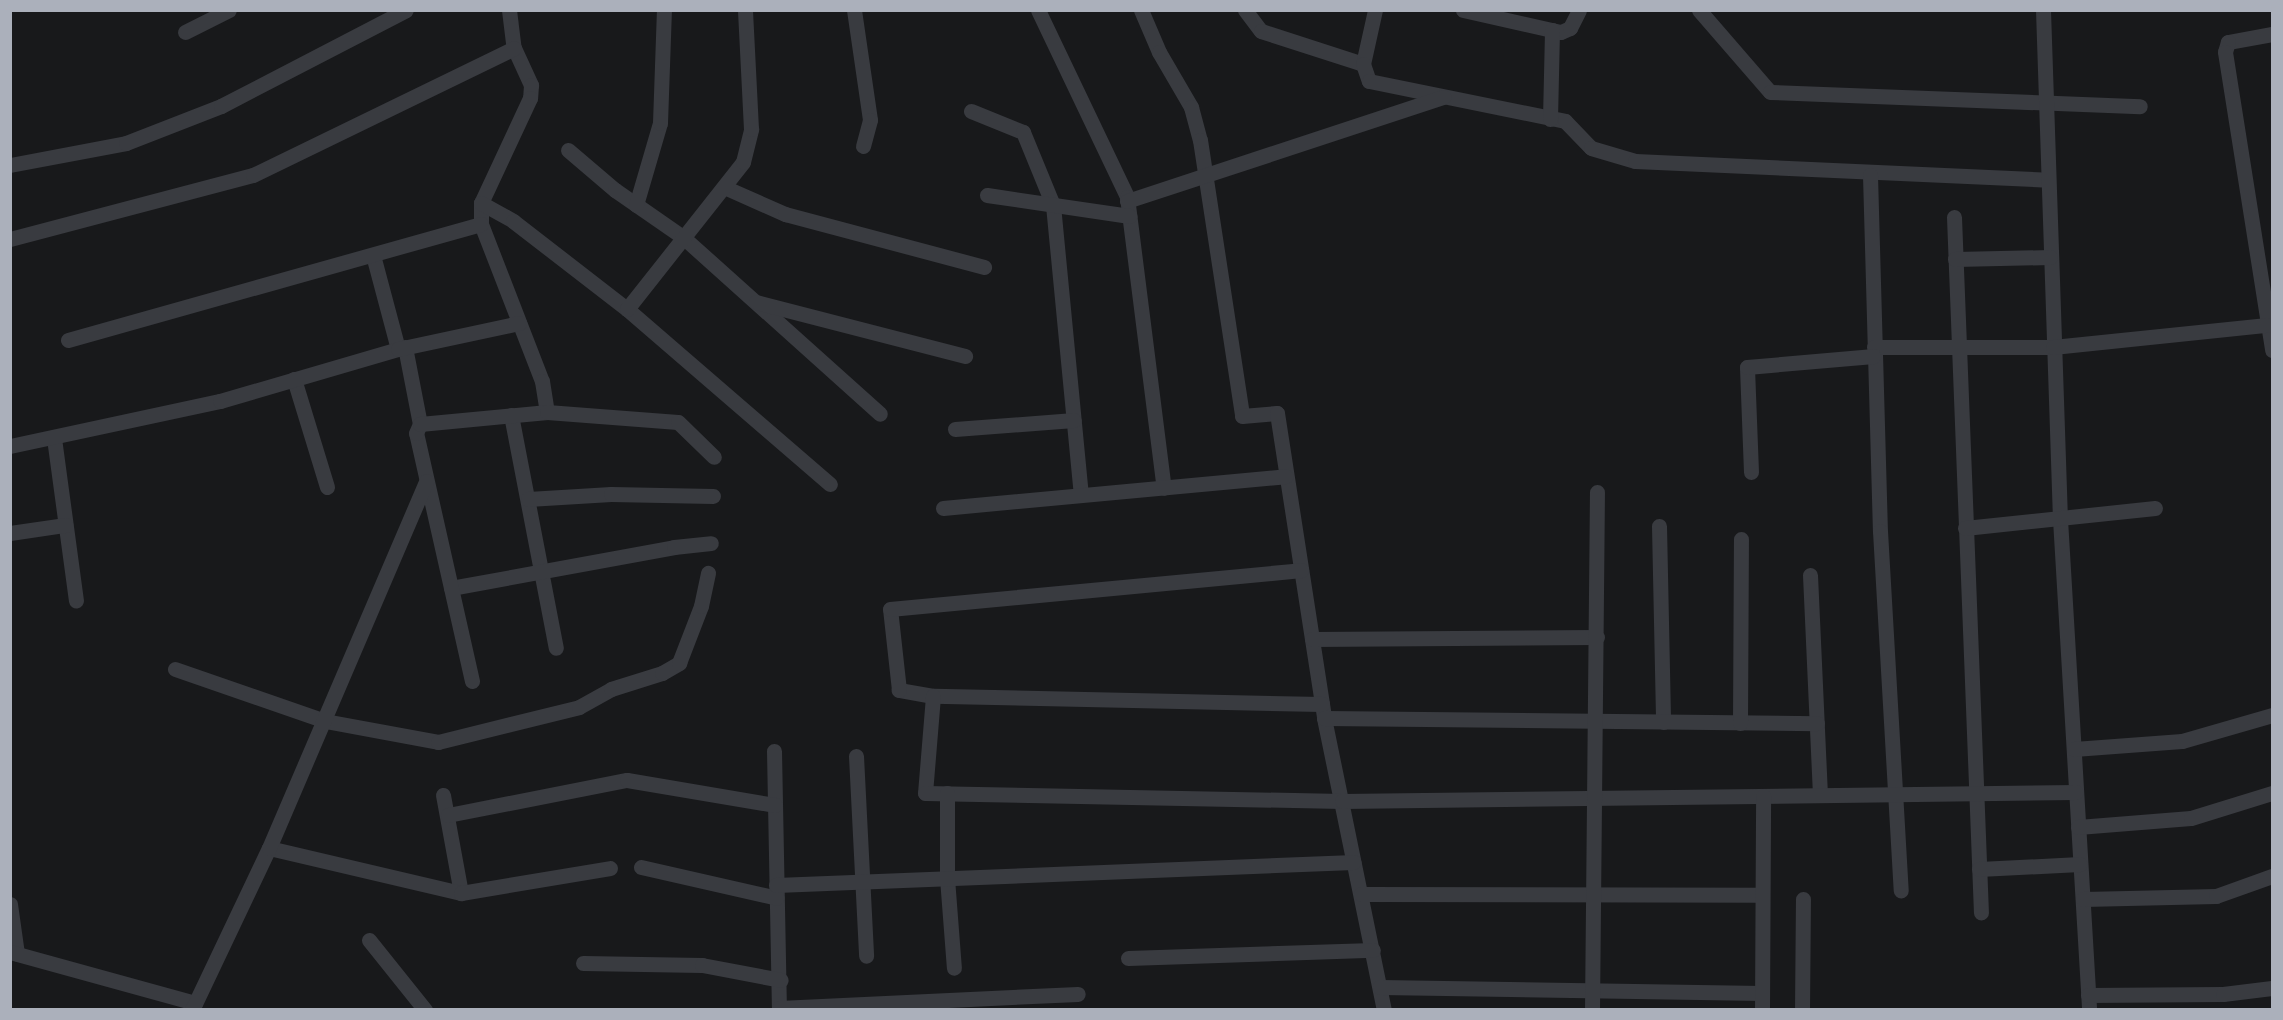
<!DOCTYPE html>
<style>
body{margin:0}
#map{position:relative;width:2283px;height:1020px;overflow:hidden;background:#18191b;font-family:"PT Sans Narrow",sans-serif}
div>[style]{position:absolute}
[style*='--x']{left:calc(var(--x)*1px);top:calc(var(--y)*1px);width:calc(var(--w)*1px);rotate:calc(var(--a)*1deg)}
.street>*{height:15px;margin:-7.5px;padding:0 7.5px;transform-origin:7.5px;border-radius:7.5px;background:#393b40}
span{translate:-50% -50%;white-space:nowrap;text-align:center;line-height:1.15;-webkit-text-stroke:4.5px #131316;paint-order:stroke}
.frame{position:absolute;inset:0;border:12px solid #abb0bb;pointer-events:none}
</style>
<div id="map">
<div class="street">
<div style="--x:509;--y:10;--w:38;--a:83"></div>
<div style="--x:514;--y:48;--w:41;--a:65.3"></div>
<div style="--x:531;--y:85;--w:13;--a:94"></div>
<div style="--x:530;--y:98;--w:116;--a:115"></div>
<div style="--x:481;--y:203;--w:21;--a:90"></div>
<div style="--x:481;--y:224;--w:168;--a:68.8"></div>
<div style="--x:542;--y:381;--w:31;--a:81"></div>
<div style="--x:854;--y:10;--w:111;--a:81.7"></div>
<div style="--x:870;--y:120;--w:27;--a:105"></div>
<div style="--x:1038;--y:10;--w:207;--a:64.5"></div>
<div style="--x:1127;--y:197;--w:293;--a:82.8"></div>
<div style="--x:1141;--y:10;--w:46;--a:66.8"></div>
<div style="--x:1159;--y:52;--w:64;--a:59.8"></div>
<div style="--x:1191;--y:107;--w:34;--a:75"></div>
<div style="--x:1200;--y:140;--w:279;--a:81.3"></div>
<div style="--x:1242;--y:416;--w:35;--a:-5"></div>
<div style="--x:1277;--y:413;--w:309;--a:81.2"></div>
<div style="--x:1324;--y:718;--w:298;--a:78.4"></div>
<div style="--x:1245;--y:10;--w:26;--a:53"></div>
<div style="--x:1261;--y:31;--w:107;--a:17.9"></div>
<div style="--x:1375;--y:10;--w:55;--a:102.5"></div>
<div style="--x:1363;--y:64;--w:18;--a:71"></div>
<div style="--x:1369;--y:81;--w:200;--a:11.5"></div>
<div style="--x:1565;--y:121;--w:37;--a:46"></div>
<div style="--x:1591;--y:148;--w:46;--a:16.5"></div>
<div style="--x:1635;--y:161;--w:413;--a:2.6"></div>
<div style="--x:1463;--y:10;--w:100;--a:12.7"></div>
<div style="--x:1561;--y:32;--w:10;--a:-24"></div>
<div style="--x:1570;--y:28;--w:20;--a:-63"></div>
<div style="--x:1699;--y:10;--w:108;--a:49.1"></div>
<div style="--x:1770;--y:92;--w:370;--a:2.2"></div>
<div style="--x:2043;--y:10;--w:509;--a:88.09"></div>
<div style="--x:2060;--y:519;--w:492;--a:86.6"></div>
<div style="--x:185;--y:32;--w:49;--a:-26.6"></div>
<div style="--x:2272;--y:34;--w:45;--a:169.7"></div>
<div style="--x:2228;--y:42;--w:10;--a:107"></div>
<div style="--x:2225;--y:52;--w:302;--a:81"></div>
<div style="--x:971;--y:111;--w:56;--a:22"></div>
<div style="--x:1023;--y:132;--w:79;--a:67.7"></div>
<div style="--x:1053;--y:205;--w:291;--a:84.5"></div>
<div style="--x:1550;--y:119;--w:89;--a:-88.7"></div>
<div style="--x:568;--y:150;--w:62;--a:40.4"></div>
<div style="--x:615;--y:190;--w:84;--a:34.8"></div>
<div style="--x:684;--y:238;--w:263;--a:41.9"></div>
<div style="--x:10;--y:165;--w:118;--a:-10.7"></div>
<div style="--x:126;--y:143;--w:102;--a:-21.3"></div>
<div style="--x:221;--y:106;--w:208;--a:-27.4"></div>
<div style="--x:1870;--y:175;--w:356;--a:88.4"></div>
<div style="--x:1880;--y:531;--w:360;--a:86.7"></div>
<div style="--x:724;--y:187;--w:67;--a:23.9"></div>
<div style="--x:785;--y:214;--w:206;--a:14.9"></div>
<div style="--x:987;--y:195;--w:144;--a:8.4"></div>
<div style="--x:1127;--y:201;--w:333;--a:-18.2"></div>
<div style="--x:481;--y:203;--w:37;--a:29"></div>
<div style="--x:513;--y:221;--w:144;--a:37.7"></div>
<div style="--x:627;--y:309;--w:268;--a:40.8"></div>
<div style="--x:636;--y:205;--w:85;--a:-73.7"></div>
<div style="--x:660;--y:123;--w:113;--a:-88"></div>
<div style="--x:1954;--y:217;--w:696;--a:87.78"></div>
<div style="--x:10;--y:239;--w:251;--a:-14.8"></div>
<div style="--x:253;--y:175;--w:290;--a:-25.9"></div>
<div style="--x:373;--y:255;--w:97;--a:75.1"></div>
<div style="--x:1955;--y:259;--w:95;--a:-1.2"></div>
<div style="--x:756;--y:302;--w:216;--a:14.5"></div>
<div style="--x:627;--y:309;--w:187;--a:-51.7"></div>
<div style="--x:743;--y:162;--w:34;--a:-76"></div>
<div style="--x:751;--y:129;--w:119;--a:-92.9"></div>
<div style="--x:68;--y:340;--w:429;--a:-15.7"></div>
<div style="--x:405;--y:347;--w:78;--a:79"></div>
<div style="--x:1874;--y:347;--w:179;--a:0"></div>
<div style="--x:2053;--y:347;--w:215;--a:-5.9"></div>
<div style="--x:294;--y:379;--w:113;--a:73"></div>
<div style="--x:511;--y:415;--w:237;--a:79.1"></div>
<div style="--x:955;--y:429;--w:119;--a:-4.3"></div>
<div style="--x:54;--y:438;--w:164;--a:82.3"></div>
<div style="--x:10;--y:446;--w:215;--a:-12.1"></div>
<div style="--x:220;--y:401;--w:185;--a:-16.3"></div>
<div style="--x:398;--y:349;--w:124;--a:-12.1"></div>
<div style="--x:1751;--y:472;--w:105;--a:-92.2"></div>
<div style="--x:1747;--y:367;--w:127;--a:-5"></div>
<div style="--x:528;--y:499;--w:83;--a:-3.4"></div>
<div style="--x:611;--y:494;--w:102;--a:1.1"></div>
<div style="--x:943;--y:508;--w:344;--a:-5.3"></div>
<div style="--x:1659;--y:526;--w:196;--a:88.8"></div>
<div style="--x:1965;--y:528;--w:191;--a:-6"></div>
<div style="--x:10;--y:533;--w:56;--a:-8.3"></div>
<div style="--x:1810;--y:575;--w:220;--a:87.4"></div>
<div style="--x:451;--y:588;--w:227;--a:-10.4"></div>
<div style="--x:674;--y:547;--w:37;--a:-6"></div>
<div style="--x:1312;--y:639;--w:285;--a:-0.4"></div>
<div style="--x:175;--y:669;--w:159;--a:19.1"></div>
<div style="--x:325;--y:721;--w:115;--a:10.5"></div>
<div style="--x:438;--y:742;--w:145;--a:-13.9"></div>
<div style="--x:579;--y:707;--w:37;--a:-29"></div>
<div style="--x:611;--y:689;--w:53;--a:-17.4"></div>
<div style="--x:662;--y:673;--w:20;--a:-30"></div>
<div style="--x:679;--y:663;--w:61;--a:-68.9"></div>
<div style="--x:701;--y:606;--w:34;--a:-78"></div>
<div style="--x:472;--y:681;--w:254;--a:-102.7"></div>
<div style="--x:416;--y:433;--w:10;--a:-66"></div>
<div style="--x:420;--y:424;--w:128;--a:-5.4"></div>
<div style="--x:547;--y:412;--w:131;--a:4.4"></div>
<div style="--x:678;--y:422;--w:50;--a:44.2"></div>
<div style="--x:933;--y:696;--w:35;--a:-170"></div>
<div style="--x:899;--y:690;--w:81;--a:-96.3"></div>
<div style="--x:890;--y:609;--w:413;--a:-5.4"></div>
<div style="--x:1322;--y:704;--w:389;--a:-178.8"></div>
<div style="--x:933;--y:696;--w:97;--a:94.7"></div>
<div style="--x:925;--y:793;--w:417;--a:1.1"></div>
<div style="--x:1342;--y:801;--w:734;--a:-0.7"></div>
<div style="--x:1324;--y:718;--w:493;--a:0.6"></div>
<div style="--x:1740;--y:723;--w:184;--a:-89.7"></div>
<div style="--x:2074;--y:749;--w:108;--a:-4.2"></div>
<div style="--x:2182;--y:741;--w:94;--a:-16.1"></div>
<div style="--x:774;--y:751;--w:259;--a:88.9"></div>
<div style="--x:856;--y:756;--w:200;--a:87.1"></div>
<div style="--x:947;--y:793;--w:85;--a:90"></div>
<div style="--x:947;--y:878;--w:90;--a:85.6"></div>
<div style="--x:443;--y:795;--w:100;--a:79.6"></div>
<div style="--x:448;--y:815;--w:182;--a:-11.1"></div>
<div style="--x:627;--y:780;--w:150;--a:9.6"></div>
<div style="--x:2078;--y:827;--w:113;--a:-4.6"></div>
<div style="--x:2191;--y:818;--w:85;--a:-17.2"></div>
<div style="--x:269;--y:848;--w:197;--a:13.2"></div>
<div style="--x:461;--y:893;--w:151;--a:-9.5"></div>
<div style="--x:641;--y:867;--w:139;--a:12.8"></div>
<div style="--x:1979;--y:869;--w:101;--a:-2.8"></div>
<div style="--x:776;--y:885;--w:578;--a:-2.28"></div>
<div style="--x:1361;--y:894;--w:401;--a:0.1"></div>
<div style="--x:2083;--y:899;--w:133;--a:-1.3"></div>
<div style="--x:2216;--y:896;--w:59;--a:-19.7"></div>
<div style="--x:10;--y:904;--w:50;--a:82"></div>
<div style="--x:369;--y:940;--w:90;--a:51.3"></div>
<div style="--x:10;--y:952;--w:192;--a:15.4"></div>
<div style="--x:1128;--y:958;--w:245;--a:-1.9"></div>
<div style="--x:583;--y:963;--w:119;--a:1"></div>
<div style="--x:702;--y:965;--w:80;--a:10.8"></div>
<div style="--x:1380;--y:987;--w:382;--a:0.9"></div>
<div style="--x:2088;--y:995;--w:135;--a:-0.4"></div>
<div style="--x:2223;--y:994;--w:49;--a:-7"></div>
<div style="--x:779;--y:1008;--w:299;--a:-2.7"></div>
<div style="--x:192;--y:1010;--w:179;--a:-64.6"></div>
<div style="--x:269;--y:848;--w:399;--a:-66.8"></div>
<div style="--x:1592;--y:1010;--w:518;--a:-89.45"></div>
<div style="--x:1762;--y:1010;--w:214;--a:-89.7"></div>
<div style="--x:1802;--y:1010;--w:111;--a:-89.5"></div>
</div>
<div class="frame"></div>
</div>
